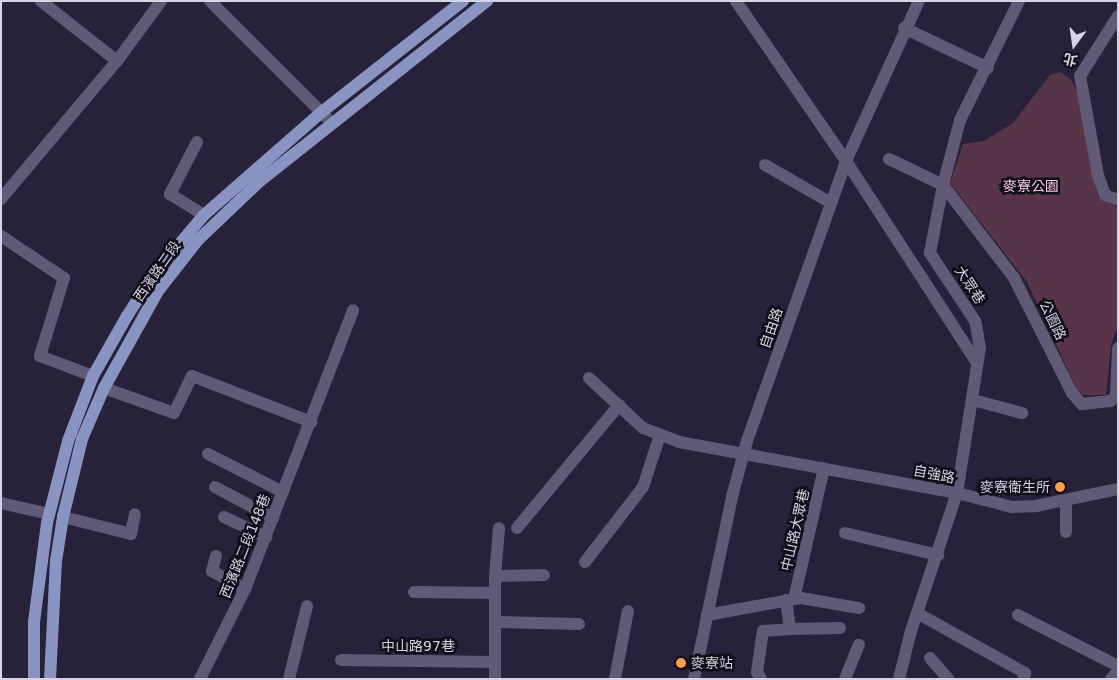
<!DOCTYPE html>
<meta charset="utf-8">
<style>
body{margin:0}
#map{position:relative;width:1119px;height:680px;overflow:hidden;background:#27213a;font-family:"DejaVu Sans","Noto Sans TC",sans-serif}
div>[style]{position:absolute}
[style*='--x']{left:calc(var(--x)*1px);top:calc(var(--y)*1px);width:calc(var(--w)*1px);rotate:calc(var(--a)*1deg)}
.green>*{inset:0;background:#583448}
.minor>*{height:12px;margin:-6px;padding:0 6px;transform-origin:6px;border-radius:6px;background:#605a76}
.major>*{height:12px;margin:-6px;padding:0 6px;transform-origin:6px;border-radius:6px;background:#8a94c2}
.dots>*{width:14px;height:14px;translate:-50% -50%;box-sizing:border-box;border:2px solid #100d18;border-radius:50%}
span{translate:-50% -50%;white-space:nowrap;text-align:center;line-height:1.15;-webkit-text-stroke:5px #100d18;paint-order:stroke}
.park-label{font-size:14px;color:#f8cbe3}
.street-label{font-size:14px;color:#d6d3e4}
.poi-label{font-size:14px;color:#d6d3e4}
.right{translate:-100% -50%;text-align:right}
.left{translate:0 -50%;text-align:left}
.frame{position:absolute;inset:0;border:2px solid #d6d3e4;pointer-events:none}
.north{position:absolute;left:1049px;top:20px;width:50px;height:50px;-webkit-text-stroke:4px #100d18;paint-order:stroke;rotate:194deg;font-size:14px;font-weight:700;line-height:20px;text-align:center;color:#d6d3e4}
.north::after{content:'';display:block;margin:auto;width:18px;height:22px;background:#d6d3e4;clip-path:polygon(50% 0,100% 100%,50% 72%,0 100%)}
</style>
<div id="map">
<div class="green">
<div style="clip-path:polygon(1060px 72px,1071px 79px,1077px 92px,1098px 197px,1118px 208px,1118px 325px,1111px 345px,1106px 395px,1083px 395px,1077px 389px,1027px 282px,950px 183px,963px 144px,984px 141px,1013px 123px,1050px 75px)"></div>
</div>
<div class="minor">
<div style="--x:41;--y:1;--w:97;--a:38.3"></div>
<div style="--x:210;--y:1;--w:173;--a:45"></div>
<div style="--x:736;--y:1;--w:194;--a:55.5"></div>
<div style="--x:846;--y:161;--w:239;--a:57"></div>
<div style="--x:1118;--y:16;--w:71;--a:122.3"></div>
<div style="--x:1080;--y:76;--w:101;--a:79.7"></div>
<div style="--x:1098;--y:175;--w:21;--a:71"></div>
<div style="--x:1105;--y:195;--w:14;--a:21"></div>
<div style="--x:904;--y:28;--w:93;--a:25.5"></div>
<div style="--x:197;--y:142;--w:59;--a:117.4"></div>
<div style="--x:170;--y:194;--w:40;--a:32"></div>
<div style="--x:889;--y:159;--w:60;--a:25.7"></div>
<div style="--x:943;--y:185;--w:117;--a:52.6"></div>
<div style="--x:1014;--y:278;--w:129;--a:63.2"></div>
<div style="--x:1072;--y:393;--w:15;--a:48"></div>
<div style="--x:1082;--y:404;--w:29;--a:-6"></div>
<div style="--x:1111;--y:401;--w:7;--a:-45"></div>
<div style="--x:1116;--y:396;--w:48;--a:-87.6"></div>
<div style="--x:765;--y:165;--w:76;--a:29.9"></div>
<div style="--x:1;--y:199;--w:180;--a:-50"></div>
<div style="--x:117;--y:61;--w:74;--a:-53.7"></div>
<div style="--x:1;--y:236;--w:76;--a:33.7"></div>
<div style="--x:64;--y:278;--w:82;--a:107.1"></div>
<div style="--x:40;--y:356;--w:57;--a:20.7"></div>
<div style="--x:589;--y:378;--w:74;--a:42.8"></div>
<div style="--x:643;--y:428;--w:39;--a:21"></div>
<div style="--x:679;--y:442;--w:283;--a:10.4"></div>
<div style="--x:957;--y:493;--w:57;--a:14.3"></div>
<div style="--x:1012;--y:507;--w:24;--a:-2"></div>
<div style="--x:1036;--y:506;--w:84;--a:-11.7"></div>
<div style="--x:104;--y:388;--w:74;--a:19.7"></div>
<div style="--x:174;--y:413;--w:41;--a:-64.1"></div>
<div style="--x:192;--y:376;--w:128;--a:21.1"></div>
<div style="--x:973;--y:400;--w:51;--a:14.9"></div>
<div style="--x:208;--y:454;--w:84;--a:26.9"></div>
<div style="--x:215;--y:487;--w:66;--a:28.1"></div>
<div style="--x:1066;--y:500;--w:32;--a:90"></div>
<div style="--x:1;--y:503;--w:49;--a:12.9"></div>
<div style="--x:63;--y:517;--w:70;--a:14"></div>
<div style="--x:131;--y:534;--w:20;--a:-79"></div>
<div style="--x:224;--y:517;--w:47;--a:25.5"></div>
<div style="--x:517;--y:528;--w:160;--a:-50.3"></div>
<div style="--x:845;--y:533;--w:96;--a:13.3"></div>
<div style="--x:216;--y:556;--w:16;--a:105"></div>
<div style="--x:212;--y:571;--w:38;--a:29"></div>
<div style="--x:585;--y:562;--w:95;--a:-52.3"></div>
<div style="--x:643;--y:487;--w:55;--a:-71.9"></div>
<div style="--x:495;--y:576;--w:49;--a:-1.2"></div>
<div style="--x:414;--y:592;--w:81;--a:0.7"></div>
<div style="--x:794;--y:599;--w:134;--a:-77.1"></div>
<div style="--x:786;--y:600;--w:29;--a:82"></div>
<div style="--x:790;--y:629;--w:50;--a:-1.1"></div>
<div style="--x:917;--y:613;--w:124;--a:29.1"></div>
<div style="--x:1025;--y:673;--w:6;--a:108"></div>
<div style="--x:707;--y:615;--w:96;--a:-10.3"></div>
<div style="--x:801;--y:598;--w:59;--a:9.8"></div>
<div style="--x:1018;--y:615;--w:112;--a:27"></div>
<div style="--x:495;--y:622;--w:84;--a:1.4"></div>
<div style="--x:930;--y:658;--w:28;--a:49"></div>
<div style="--x:341;--y:660;--w:154;--a:0.7"></div>
<div style="--x:200;--y:679;--w:101;--a:-63.4"></div>
<div style="--x:245;--y:589;--w:299;--a:-68.8"></div>
<div style="--x:289;--y:679;--w:75;--a:-76.1"></div>
<div style="--x:495;--y:679;--w:103;--a:-90"></div>
<div style="--x:495;--y:576;--w:48;--a:-85.2"></div>
<div style="--x:615;--y:679;--w:69;--a:-79.2"></div>
<div style="--x:694;--y:679;--w:190;--a:-78.2"></div>
<div style="--x:733;--y:493;--w:54;--a:-74.9"></div>
<div style="--x:747;--y:441;--w:297;--a:-70.5"></div>
<div style="--x:846;--y:161;--w:176;--a:-65.5"></div>
<div style="--x:761;--y:679;--w:8;--a:-120"></div>
<div style="--x:757;--y:672;--w:41;--a:-81.7"></div>
<div style="--x:763;--y:631;--w:27;--a:-4"></div>
<div style="--x:845;--y:679;--w:37;--a:-68"></div>
<div style="--x:899;--y:679;--w:49;--a:-76"></div>
<div style="--x:911;--y:631;--w:145;--a:-71.6"></div>
<div style="--x:957;--y:493;--w:147;--a:-81"></div>
<div style="--x:980;--y:348;--w:27;--a:-100"></div>
<div style="--x:975;--y:321;--w:82;--a:-123.5"></div>
<div style="--x:930;--y:253;--w:69;--a:-79.2"></div>
<div style="--x:943;--y:185;--w:67;--a:-75.3"></div>
<div style="--x:960;--y:120;--w:133;--a:-63.6"></div>
<div style="--x:1111;--y:679;--w:11;--a:-49"></div>
</div>
<div class="major">
<div style="--x:34;--y:679;--w:57;--a:-90"></div>
<div style="--x:34;--y:622;--w:100;--a:-82.5"></div>
<div style="--x:47;--y:523;--w:85;--a:-75.6"></div>
<div style="--x:68;--y:441;--w:70;--a:-69"></div>
<div style="--x:93;--y:376;--w:69;--a:-60.5"></div>
<div style="--x:127;--y:316;--w:51;--a:-56.9"></div>
<div style="--x:155;--y:273;--w:76;--a:-49.8"></div>
<div style="--x:204;--y:215;--w:158;--a:-41.2"></div>
<div style="--x:323;--y:111;--w:178;--a:-38.2"></div>
<div style="--x:50;--y:679;--w:118;--a:-87.1"></div>
<div style="--x:56;--y:561;--w:45;--a:-81"></div>
<div style="--x:63;--y:517;--w:80;--a:-76.3"></div>
<div style="--x:82;--y:439;--w:56;--a:-66.7"></div>
<div style="--x:104;--y:388;--w:111;--a:-60.9"></div>
<div style="--x:158;--y:291;--w:65;--a:-51.9"></div>
<div style="--x:198;--y:240;--w:86;--a:-43.6"></div>
<div style="--x:260;--y:181;--w:290;--a:-38.4"></div>
</div>
<div class="dots">
<div style="left:1060px;top:487px;background:#f99f4d"></div>
<div style="left:681px;top:663px;background:#f99f4d"></div>
</div>
<div class="park-label">
<span style="left:1031px;top:186px">麥寮公園</span>
</div>
<div class="street-label">
<span style="left:157px;top:271px;rotate:-55deg">西濱路二段</span>
<span style="left:970px;top:285px;rotate:57deg">大眾巷</span>
<span style="left:1053px;top:320px;rotate:64deg">公園路</span>
<span style="left:771px;top:328px;rotate:-71deg">自由路</span>
<span style="left:934px;top:474px;rotate:11deg">自強路</span>
<span style="left:795px;top:530px;rotate:-77deg">中山路大眾巷</span>
<span style="left:245px;top:546px;rotate:-68deg">西濱路二段148巷</span>
<span style="left:418px;top:646px">中山路97巷</span>
</div>
<div class="poi-label">
<span class="right" style="left:1050px;top:487px">麥寮衛生所</span>
<span class="left" style="left:691px;top:663px">麥寮站</span>
</div>
<div class="frame"></div>
<div class="north">北</div>
</div>
